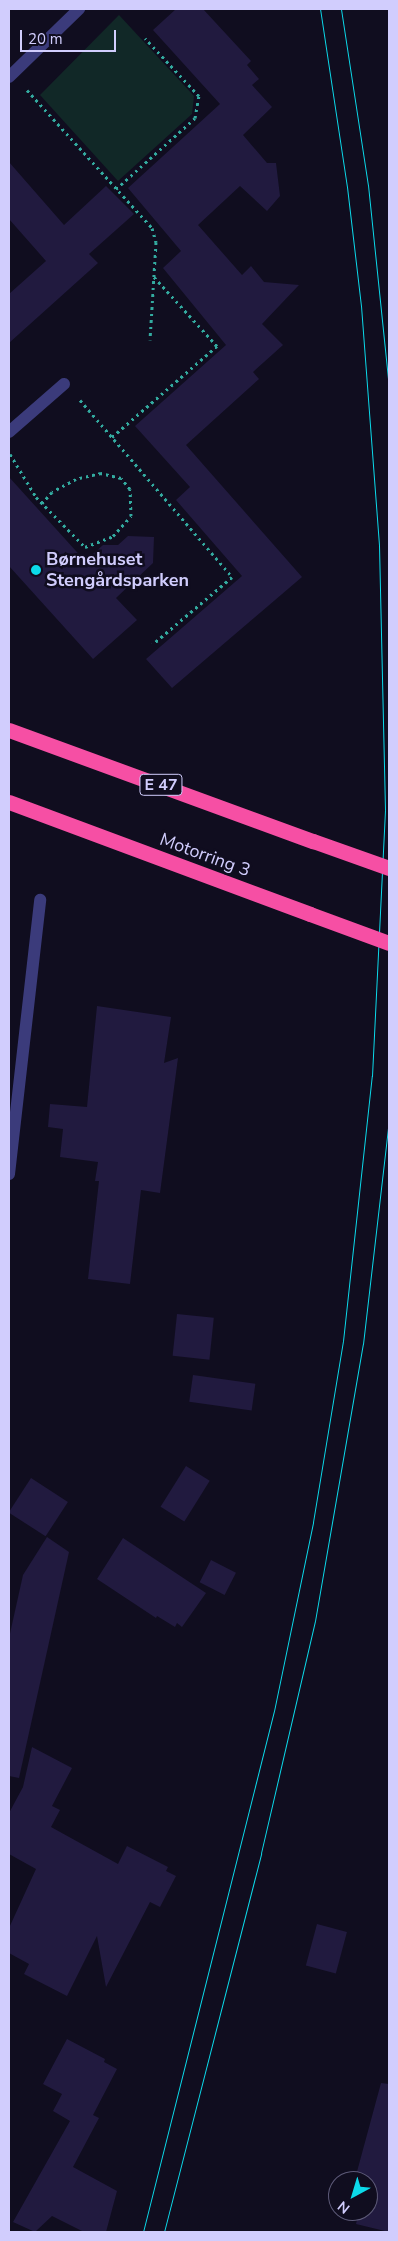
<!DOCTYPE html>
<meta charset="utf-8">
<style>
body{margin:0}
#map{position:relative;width:398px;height:2241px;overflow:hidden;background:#100d1f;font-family:"Nunito Sans",sans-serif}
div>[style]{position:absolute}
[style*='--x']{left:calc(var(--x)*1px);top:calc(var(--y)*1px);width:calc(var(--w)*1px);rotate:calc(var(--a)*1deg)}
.green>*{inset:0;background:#112827}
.building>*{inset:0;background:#211a3f;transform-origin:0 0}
.path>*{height:3px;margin-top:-1.5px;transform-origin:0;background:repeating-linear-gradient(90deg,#33aba0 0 2.5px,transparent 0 6.5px)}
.minor>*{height:12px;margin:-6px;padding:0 6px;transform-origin:6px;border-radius:6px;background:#3b3b7b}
.highway>*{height:15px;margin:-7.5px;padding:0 7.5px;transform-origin:7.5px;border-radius:7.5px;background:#f64fa4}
.tram>*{height:1px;margin:-0.5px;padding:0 0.5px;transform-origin:0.5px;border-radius:0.5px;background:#0cdaea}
.highway-bridge>*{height:15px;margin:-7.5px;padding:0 7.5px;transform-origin:7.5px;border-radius:7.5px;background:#f64fa4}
.dots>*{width:14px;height:14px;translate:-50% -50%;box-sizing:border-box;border:2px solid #100d1f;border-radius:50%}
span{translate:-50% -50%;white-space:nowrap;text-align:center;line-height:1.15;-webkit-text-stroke:5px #100d1f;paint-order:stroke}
.shield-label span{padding:1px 4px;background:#100d1f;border:1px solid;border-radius:4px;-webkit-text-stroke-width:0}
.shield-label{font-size:16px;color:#d1cdfd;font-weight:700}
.poi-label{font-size:18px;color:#d1cdfd;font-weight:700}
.left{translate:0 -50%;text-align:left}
.street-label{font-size:18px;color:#d1cdfd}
.frame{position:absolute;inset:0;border:10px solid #d1cdfd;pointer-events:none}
.north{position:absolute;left:328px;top:2171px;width:50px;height:50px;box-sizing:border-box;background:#100d1f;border:1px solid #5d5a78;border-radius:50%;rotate:219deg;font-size:14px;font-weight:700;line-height:20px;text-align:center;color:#d1cdfd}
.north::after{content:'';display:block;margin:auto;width:18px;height:22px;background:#0cdaea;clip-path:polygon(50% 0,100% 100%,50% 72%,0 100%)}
.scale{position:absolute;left:20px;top:30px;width:96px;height:22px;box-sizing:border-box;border:2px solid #d1cdfd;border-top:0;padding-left:6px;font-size:15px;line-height:18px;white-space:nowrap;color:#d1cdfd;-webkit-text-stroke:4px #100d1f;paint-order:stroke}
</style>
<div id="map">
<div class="green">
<div style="clip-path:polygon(119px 15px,194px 96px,192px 114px,118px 181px,40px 95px)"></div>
</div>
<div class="building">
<div style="clip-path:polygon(176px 9px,203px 9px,251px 61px,247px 65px,259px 79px,252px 85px,272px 107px,243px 135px,267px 163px,276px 163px,280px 196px,267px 211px,240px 186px,198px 225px,242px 275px,251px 266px,264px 282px,299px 285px,262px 324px,283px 345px,253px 372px,259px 379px,186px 445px,302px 577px,172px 688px,146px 659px,242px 576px,176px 500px,190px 487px,135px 426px,226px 345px,163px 268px,181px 251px,128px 188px,220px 104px,153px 30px)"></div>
<div style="clip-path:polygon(9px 162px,64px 225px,106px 186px,134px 214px,89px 254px,98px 263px,9px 343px,9px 294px,46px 261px,9px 219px)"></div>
<div style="clip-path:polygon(9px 477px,85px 561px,103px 545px,118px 545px,128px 536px,154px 537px,153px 563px,116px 598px,137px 620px,93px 659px,9px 566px)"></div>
<div style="clip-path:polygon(97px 1006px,171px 1017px,164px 1063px,178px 1058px,160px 1193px,141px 1190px,130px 1284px,88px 1279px,99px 1181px,95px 1181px,98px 1162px,60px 1157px,63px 1129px,48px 1127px,50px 1104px,87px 1107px)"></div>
<div style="left:177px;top:1314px;width:37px;height:42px;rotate:6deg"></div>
<div style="left:193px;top:1375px;width:63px;height:27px;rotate:8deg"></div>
<div style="left:186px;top:1466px;width:28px;height:48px;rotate:32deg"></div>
<div style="left:31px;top:1478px;width:44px;height:41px;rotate:33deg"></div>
<div style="clip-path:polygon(47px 1537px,69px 1552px,19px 1778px,9px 1776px,9px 1638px,23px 1575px)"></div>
<div style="clip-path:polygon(123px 1538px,206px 1593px,182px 1627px,177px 1623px,175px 1627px,157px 1616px,156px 1618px,97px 1579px)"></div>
<div style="left:211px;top:1560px;width:28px;height:25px;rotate:27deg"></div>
<div style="clip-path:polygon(32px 1747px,72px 1768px,52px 1806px,60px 1810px,51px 1827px,118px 1864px,127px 1846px,168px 1867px,166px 1871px,176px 1876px,160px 1907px,150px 1902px,106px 1987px,97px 1936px,67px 1996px,24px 1974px,29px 1964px,9px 1953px,9px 1928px,36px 1869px,9px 1854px,9px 1813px,23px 1787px)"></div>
<div style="left:317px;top:1924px;width:31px;height:43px;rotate:15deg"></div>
<div style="clip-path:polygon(67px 2039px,105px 2059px,104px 2062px,117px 2069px,93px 2115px,99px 2118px,73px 2167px,117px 2191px,106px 2232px,84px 2232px,52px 2216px,35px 2232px,13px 2222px,70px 2121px,53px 2111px,62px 2094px,43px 2084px)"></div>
<div style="clip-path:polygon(381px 2083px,389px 2084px,389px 2232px,356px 2224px,359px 2211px,368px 2211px,368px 2181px,355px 2179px)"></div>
</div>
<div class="path">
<div style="--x:27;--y:90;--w:186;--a:47.8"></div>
<div style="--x:152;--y:228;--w:15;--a:74"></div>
<div style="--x:156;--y:242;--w:98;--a:93.5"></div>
<div style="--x:116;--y:189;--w:106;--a:-41.9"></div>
<div style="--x:195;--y:118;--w:22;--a:-80"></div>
<div style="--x:199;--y:96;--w:79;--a:-133"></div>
<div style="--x:80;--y:400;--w:233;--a:49.3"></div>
<div style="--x:232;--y:577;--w:104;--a:139.7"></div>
<div style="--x:112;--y:437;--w:139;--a:-40.9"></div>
<div style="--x:217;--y:346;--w:95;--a:-132.4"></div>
<div style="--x:10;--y:454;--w:50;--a:58.8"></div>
<div style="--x:36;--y:497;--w:70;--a:45.6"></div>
<div style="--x:85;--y:547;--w:30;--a:-21"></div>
<div style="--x:113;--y:536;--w:27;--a:-48"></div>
<div style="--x:131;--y:516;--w:27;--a:-92"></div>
<div style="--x:130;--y:489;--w:14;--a:-129"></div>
<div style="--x:121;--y:478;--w:21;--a:-166"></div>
<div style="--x:101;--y:473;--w:26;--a:167"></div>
<div style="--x:76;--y:479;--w:27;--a:152"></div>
<div style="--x:52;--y:492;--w:15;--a:132"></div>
</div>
<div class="minor">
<div style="--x:9;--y:77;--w:98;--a:-44.2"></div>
<div style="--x:9;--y:432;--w:73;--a:-41.1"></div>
<div style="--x:9;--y:1174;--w:276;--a:-83.5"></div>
</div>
<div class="highway">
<div style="--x:9;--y:730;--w:324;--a:20.1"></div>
<div style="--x:9;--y:802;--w:321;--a:20.4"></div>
</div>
<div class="tram">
<div style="--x:341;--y:9;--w:178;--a:81.3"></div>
<div style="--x:368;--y:185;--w:205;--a:84.1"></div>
<div style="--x:143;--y:2232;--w:537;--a:-75.89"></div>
<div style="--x:274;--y:1711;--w:193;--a:-78.3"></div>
<div style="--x:313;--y:1522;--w:183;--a:-80.6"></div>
<div style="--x:343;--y:1341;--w:267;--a:-83.8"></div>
<div style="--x:372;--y:1076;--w:266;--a:-87.2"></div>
<div style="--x:385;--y:810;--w:265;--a:-91.3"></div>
<div style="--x:379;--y:545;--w:240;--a:-94.3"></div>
<div style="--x:361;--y:306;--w:120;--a:-96.7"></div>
<div style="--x:347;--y:187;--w:180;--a:-98.6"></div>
<div style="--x:164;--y:2232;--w:391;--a:-75.6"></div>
<div style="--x:261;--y:1853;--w:238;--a:-76.9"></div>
<div style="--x:315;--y:1621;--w:281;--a:-80.2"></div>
<div style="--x:363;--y:1344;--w:226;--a:-83.4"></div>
</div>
<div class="highway-bridge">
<div style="--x:313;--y:841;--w:81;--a:19.6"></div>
<div style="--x:310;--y:914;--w:84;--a:20.2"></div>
</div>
<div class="dots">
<div style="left:36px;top:570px;background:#0cdaea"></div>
</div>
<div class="shield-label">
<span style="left:161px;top:785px">E 47</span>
</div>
<div class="poi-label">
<span class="left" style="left:46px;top:570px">Børnehuset<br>Stengårdsparken</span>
</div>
<div class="street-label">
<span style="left:205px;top:855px;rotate:20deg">Motorring 3</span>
</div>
<div class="frame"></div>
<div class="north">N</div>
<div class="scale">20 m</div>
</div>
